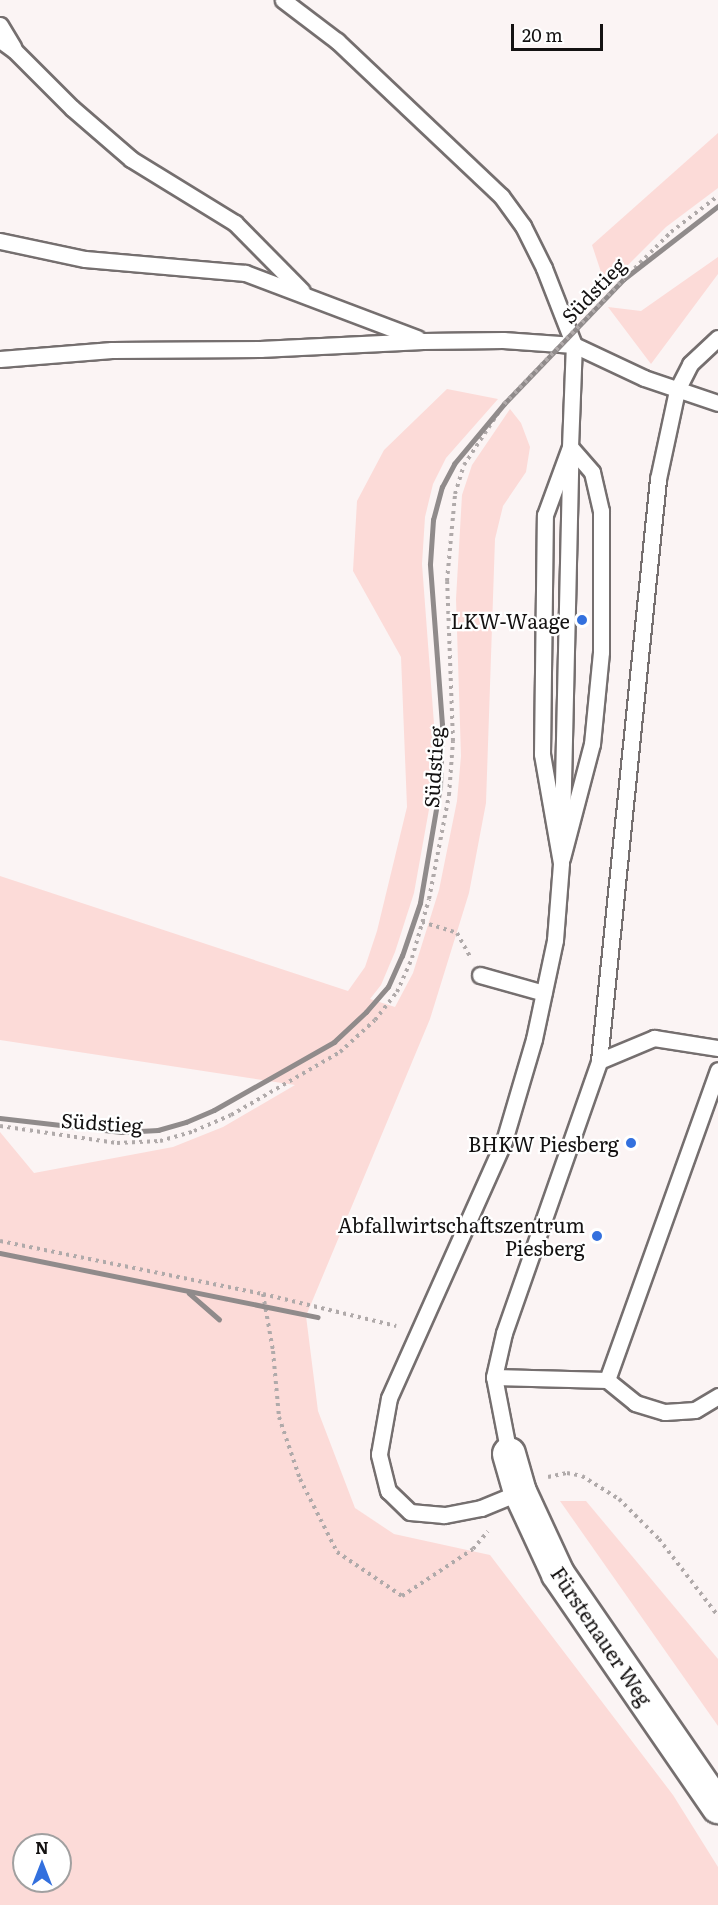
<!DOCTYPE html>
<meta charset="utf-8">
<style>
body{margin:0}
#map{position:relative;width:718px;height:1905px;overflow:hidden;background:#fbf4f4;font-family:Literata,serif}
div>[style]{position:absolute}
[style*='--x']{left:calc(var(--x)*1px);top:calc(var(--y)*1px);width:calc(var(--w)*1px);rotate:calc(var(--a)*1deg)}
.green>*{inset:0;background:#fcdbd8}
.path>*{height:4px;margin-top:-2px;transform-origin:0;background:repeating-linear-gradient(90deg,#b0aaaa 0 3px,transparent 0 7.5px)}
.roads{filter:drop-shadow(2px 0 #756f6f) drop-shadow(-2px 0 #756f6f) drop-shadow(0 2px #756f6f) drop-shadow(0 -2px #756f6f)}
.service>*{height:15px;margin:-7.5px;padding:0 7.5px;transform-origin:7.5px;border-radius:7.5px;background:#fff}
.minor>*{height:32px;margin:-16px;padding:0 16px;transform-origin:16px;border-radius:16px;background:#fff}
.rail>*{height:4.5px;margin:-2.25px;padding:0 2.25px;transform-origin:2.25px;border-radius:2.25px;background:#908b8b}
.path-bridge>*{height:4px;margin-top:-2px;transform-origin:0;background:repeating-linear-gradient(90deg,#b0aaaa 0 3px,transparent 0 7.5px)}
.dots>*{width:16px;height:16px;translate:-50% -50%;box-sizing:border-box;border:3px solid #fff;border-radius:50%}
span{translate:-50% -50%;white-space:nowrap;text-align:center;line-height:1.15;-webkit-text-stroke:4.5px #fff;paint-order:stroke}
.street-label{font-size:20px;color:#141212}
.poi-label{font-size:20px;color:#141212}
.right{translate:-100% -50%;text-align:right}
.north{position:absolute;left:12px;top:1833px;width:60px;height:60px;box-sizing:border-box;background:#fff;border:2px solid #a1a0a0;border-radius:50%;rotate:0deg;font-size:16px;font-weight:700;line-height:24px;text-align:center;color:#141212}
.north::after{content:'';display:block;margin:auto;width:21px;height:27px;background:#3370de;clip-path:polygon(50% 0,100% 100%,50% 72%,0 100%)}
.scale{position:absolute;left:511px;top:24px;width:92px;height:27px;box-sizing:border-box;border:3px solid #141212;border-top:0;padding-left:8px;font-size:18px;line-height:21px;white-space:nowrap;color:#141212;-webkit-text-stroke:4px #fff;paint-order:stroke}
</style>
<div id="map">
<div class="green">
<div style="clip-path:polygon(718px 133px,718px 188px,666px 227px,606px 287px,592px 245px)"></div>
<div style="clip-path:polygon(718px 257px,718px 274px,651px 364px,608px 307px,641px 311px)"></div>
<div style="clip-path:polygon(evenodd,447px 389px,498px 399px,446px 458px,433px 484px,425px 517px,422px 564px,434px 724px,433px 787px,414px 893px,395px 952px,381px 985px,370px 999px,395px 1007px,413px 973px,439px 890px,457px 801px,461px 756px,456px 599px,462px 495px,472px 465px,510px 409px,521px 423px,530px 447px,526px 472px,503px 506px,495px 539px,486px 803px,469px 893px,430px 1019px,306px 1316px,318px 1411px,355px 1508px,394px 1534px,490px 1555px,673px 1795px,718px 1867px,718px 1905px,0 1905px,0 1132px,34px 1173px,173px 1147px,223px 1127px,295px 1085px,0 1040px,0 876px,348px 991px,365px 967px,377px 931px,407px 807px,401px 657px,353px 571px,357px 501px,384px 450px,447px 389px,24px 1845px,60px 1845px,60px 1881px,24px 1881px,24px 1845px)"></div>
<div style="clip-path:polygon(560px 1501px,586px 1501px,718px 1659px,718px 1726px)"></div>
</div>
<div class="path">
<div style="--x:624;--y:279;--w:66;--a:-45"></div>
<div style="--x:671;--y:232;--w:59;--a:-37.5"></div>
<div style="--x:422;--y:922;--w:37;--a:17"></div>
<div style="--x:457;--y:933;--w:26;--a:61"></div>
<div style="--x:0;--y:1126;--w:118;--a:8.3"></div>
<div style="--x:117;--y:1143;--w:43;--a:-2.7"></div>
<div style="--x:160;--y:1141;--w:35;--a:-16"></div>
<div style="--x:194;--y:1131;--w:40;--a:-23.4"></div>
<div style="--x:231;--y:1115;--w:126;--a:-30"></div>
<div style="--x:340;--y:1052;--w:47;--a:-42.4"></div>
<div style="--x:375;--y:1020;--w:36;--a:-52"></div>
<div style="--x:397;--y:992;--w:37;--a:-66"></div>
<div style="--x:412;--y:958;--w:61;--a:-73.9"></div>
<div style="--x:429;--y:899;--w:106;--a:-79.1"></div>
<div style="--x:449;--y:795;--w:54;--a:-85.8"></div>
<div style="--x:453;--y:741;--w:160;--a:-92.1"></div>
<div style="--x:447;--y:581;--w:87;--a:-84.7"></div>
<div style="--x:455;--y:494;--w:30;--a:-73"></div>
<div style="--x:464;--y:465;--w:73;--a:-56.7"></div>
<div style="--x:0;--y:1241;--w:268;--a:11.4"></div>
<div style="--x:263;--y:1294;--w:137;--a:13.5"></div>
<div style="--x:263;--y:1294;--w:58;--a:80"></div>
<div style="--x:273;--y:1351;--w:66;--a:84.8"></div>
<div style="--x:279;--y:1417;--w:65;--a:71.3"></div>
<div style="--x:300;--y:1479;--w:82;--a:63.1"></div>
<div style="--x:337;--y:1552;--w:78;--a:34.1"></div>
<div style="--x:402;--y:1596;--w:85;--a:-33.5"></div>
<div style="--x:473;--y:1549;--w:23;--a:-50"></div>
<div style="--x:548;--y:1477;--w:19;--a:-12"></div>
<div style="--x:567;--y:1473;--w:15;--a:11"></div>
<div style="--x:582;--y:1476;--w:44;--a:31.9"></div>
<div style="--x:619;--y:1499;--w:57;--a:45"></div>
<div style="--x:659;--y:1539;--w:97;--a:52.5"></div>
</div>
<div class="roads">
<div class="service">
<div style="--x:0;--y:25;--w:26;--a:59"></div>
<div style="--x:0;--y:40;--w:17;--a:36"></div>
<div style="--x:14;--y:50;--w:82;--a:45"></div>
<div style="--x:72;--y:108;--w:78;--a:40.8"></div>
<div style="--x:131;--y:159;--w:122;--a:31.6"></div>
<div style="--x:235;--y:223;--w:95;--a:45.4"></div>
<div style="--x:0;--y:241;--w:87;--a:12"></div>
<div style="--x:85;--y:259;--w:161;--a:5"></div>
<div style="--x:245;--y:273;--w:184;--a:20.7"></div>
<div style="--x:0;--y:359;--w:112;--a:-4.6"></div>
<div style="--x:112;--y:350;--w:148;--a:-0.4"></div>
<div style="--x:260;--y:349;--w:163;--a:-2.8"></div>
<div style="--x:423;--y:341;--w:80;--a:-0.7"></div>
<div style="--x:503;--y:340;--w:71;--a:4"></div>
<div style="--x:574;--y:345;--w:83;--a:-111.3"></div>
<div style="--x:544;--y:268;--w:47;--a:-116.6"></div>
<div style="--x:523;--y:226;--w:37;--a:-126"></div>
<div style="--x:501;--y:196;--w:226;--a:-136.6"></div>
<div style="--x:337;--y:41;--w:68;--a:-142.8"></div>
<div style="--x:562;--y:827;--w:365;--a:-88.7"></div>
<div style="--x:562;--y:858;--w:118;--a:-75.3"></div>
<div style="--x:592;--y:744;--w:92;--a:-84.4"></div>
<div style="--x:601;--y:652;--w:141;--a:-90"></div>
<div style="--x:601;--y:511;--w:40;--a:-103"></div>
<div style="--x:592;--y:472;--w:33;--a:-131"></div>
<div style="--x:480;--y:975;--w:66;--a:15.7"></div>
<div style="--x:599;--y:1061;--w:60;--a:-22.7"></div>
<div style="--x:654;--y:1038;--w:65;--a:8.9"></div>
<div style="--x:494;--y:1377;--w:113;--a:1.5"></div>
<div style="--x:607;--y:1380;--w:36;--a:39"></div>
<div style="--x:635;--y:1403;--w:31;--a:17"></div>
<div style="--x:665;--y:1412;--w:30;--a:-4"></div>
<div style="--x:695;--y:1410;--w:27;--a:-31"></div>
<div style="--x:607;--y:1380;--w:329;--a:-70.3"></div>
<div style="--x:509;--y:1454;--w:78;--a:-101"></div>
<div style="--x:494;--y:1377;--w:45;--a:-77.2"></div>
<div style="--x:504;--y:1333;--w:288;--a:-70.7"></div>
<div style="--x:599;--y:1061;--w:585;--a:-84.21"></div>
<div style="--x:658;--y:479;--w:91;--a:-77.9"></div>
<div style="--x:677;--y:390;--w:29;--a:-63"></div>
<div style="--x:690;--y:364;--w:38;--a:-43"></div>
<div style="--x:520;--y:1492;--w:42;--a:157.7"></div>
<div style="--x:481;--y:1508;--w:38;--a:169"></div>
<div style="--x:444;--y:1515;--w:34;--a:-175"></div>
<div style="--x:410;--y:1512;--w:30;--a:-136"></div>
<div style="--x:388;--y:1491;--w:38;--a:-104"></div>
<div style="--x:379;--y:1454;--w:57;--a:-79.9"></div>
<div style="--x:389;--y:1398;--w:282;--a:-65.9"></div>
<div style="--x:504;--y:1141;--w:106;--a:-73.6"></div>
<div style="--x:534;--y:1039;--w:101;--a:-78"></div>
<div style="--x:555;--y:940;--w:77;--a:-85.5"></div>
<div style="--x:561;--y:863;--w:111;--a:-99.9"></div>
<div style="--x:542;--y:754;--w:239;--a:-89.3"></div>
<div style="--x:545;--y:515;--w:72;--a:-69.8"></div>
<div style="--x:570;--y:447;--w:102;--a:-87.8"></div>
<div style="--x:574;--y:345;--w:77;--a:25.2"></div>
<div style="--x:644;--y:378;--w:78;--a:18.7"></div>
</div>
<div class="minor">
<div style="--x:509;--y:1454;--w:40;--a:74"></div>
<div style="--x:520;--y:1492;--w:90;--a:65.1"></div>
<div style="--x:558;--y:1574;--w:283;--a:55.5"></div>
</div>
</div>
<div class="rail">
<div style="--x:0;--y:1118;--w:122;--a:6.6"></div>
<div style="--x:121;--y:1132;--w:37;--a:-3"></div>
<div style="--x:158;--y:1130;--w:29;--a:-16"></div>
<div style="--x:186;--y:1122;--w:30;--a:-23"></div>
<div style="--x:214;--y:1110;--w:138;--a:-29.5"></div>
<div style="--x:334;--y:1042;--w:44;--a:-43.2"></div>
<div style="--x:366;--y:1012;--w:33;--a:-49"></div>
<div style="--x:388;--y:987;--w:34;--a:-66"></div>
<div style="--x:402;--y:956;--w:56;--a:-71.2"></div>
<div style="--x:420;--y:903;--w:119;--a:-80.3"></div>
<div style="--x:440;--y:786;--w:61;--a:-88.1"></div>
<div style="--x:442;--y:725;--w:161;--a:-94.3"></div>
<div style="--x:430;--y:564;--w:44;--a:-86.1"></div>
<div style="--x:433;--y:520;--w:34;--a:-75"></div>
<div style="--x:442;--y:487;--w:26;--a:-62"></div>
<div style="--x:454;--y:464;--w:78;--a:-50.2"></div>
<div style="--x:504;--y:404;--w:173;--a:-46.2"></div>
<div style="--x:624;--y:279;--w:119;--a:-37.8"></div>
<div style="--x:0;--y:1253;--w:324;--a:11.4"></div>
<div style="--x:189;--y:1293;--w:40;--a:41"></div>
</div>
<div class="path-bridge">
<div style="--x:504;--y:404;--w:173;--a:-46.2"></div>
</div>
<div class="dots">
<div style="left:582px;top:620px;background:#3370de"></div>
<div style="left:631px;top:1143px;background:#3370de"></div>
<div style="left:597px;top:1236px;background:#3370de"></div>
</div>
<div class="street-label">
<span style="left:593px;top:290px;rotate:-46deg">Südstieg</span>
<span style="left:433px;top:767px;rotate:-86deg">Südstieg</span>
<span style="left:102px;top:1122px;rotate:4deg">Südstieg</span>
<span style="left:602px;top:1636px;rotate:56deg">Fürstenauer Weg</span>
</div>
<div class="poi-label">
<span class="right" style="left:570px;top:620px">LKW-Waage</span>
<span class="right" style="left:619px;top:1143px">BHKW Piesberg</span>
<span class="right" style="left:585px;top:1236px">Abfallwirtschaftszentrum<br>Piesberg</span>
</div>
<div class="north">N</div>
<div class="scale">20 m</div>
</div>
